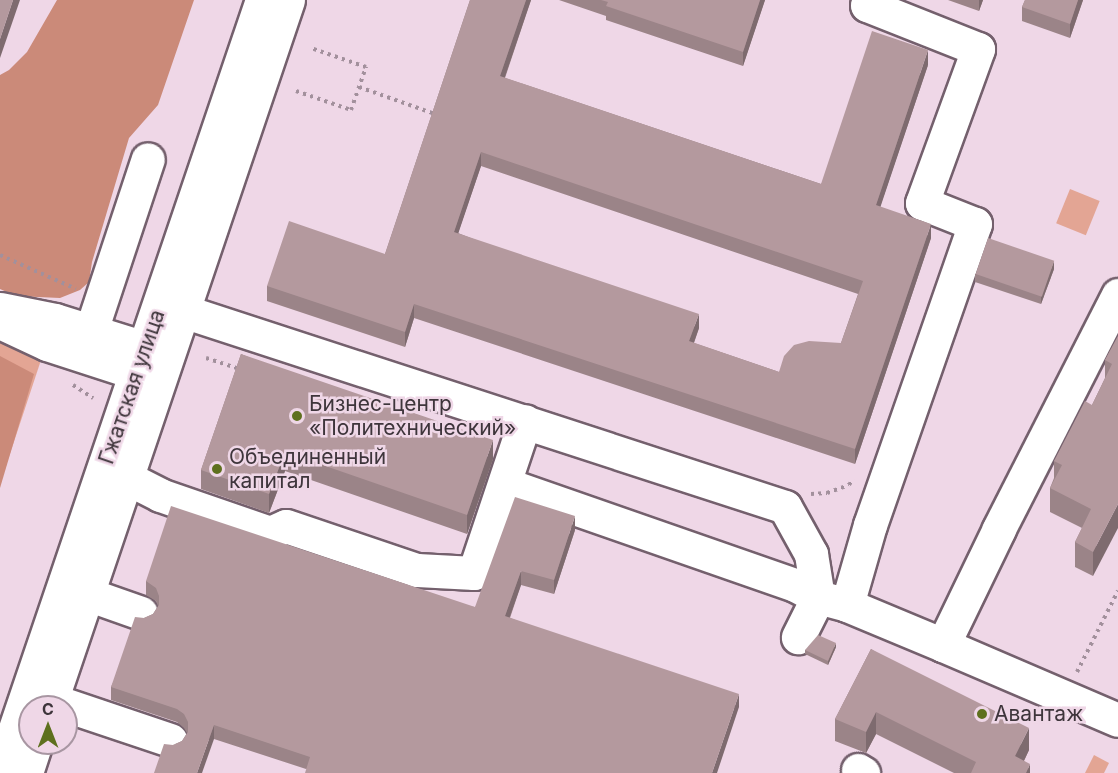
<!DOCTYPE html>
<meta charset="utf-8">
<style>
body{margin:0}
#map{position:relative;width:1118px;height:773px;overflow:hidden;background:#efd7e7;font-family:Inter,sans-serif}
div>[style]{position:absolute}
[style*='--x']{left:calc(var(--x)*1px);top:calc(var(--y)*1px);width:calc(var(--w)*1px);rotate:calc(var(--a)*1deg)}
.green>*{inset:0;background:#e3a594;transform-origin:0 0}
.forest>*{inset:0;background:#cb8a79}
.path>*{height:4px;margin-top:-2px;transform-origin:0;background:repeating-linear-gradient(90deg,#a2909c 0 3px,transparent 0 7.5px)}
.roads{filter:drop-shadow(2px 0 #74606d) drop-shadow(-2px 0 #74606d) drop-shadow(0 2px #74606d) drop-shadow(0 -2px #74606d)}
.minor>*{height:33px;margin:-16.5px;padding:0 16.5px;transform-origin:16.5px;border-radius:16.5px;background:#fff}
.wall>*{inset:0;background:#9b8488}
.shaded-wall>*{inset:0;background:#7e6b6f}
.building>*{inset:0;background:#b4999e;transform-origin:0 0}
.dots>*{width:16px;height:16px;translate:-50% -50%;box-sizing:border-box;border:3px solid #efd7e7;border-radius:50%}
span{translate:-50% -50%;white-space:nowrap;text-align:center;line-height:1.15;-webkit-text-stroke:5px #efd7e7;paint-order:stroke}
.street-label{font-size:21px;color:#3e353b}
.poi-label{font-size:21px;color:#3e353b}
.left{translate:0 -50%;text-align:left}
.north{position:absolute;left:18px;top:695px;width:60px;height:60px;box-sizing:border-box;background:#efd7e7;border:2px solid #a896a2;border-radius:50%;rotate:0deg;font-size:16px;font-weight:700;line-height:24px;text-align:center;color:#3e353b}
.north::after{content:'';display:block;margin:auto;width:21px;height:27px;background:#5e701e;clip-path:polygon(50% 0,100% 100%,50% 72%,0 100%)}
</style>
<div id="map">
<div class="green">
<div style="left:1070px;top:189px;width:32px;height:37px;rotate:22deg"></div>
<div style="clip-path:polygon(0 339px,42px 357px,0 484px)"></div>
<div style="clip-path:polygon(1094px 755px,1109px 763px,1104px 773px,1085px 773px)"></div>
</div>
<div class="forest">
<div style="clip-path:polygon(57px 0,194px 0,158px 105px,129px 138px,92px 262px,89px 282px,80px 290px,60px 298px,16px 296px,0 289px,0 75px,9px 70px,27px 52px)"></div>
<div style="clip-path:polygon(0 356px,34px 374px,0 488px)"></div>
</div>
<div class="path">
<div style="--x:359;--y:87;--w:81;--a:19.6"></div>
<div style="--x:296;--y:91;--w:58;--a:19.1"></div>
<div style="--x:351;--y:110;--w:46;--a:-70.8"></div>
<div style="--x:366;--y:67;--w:58;--a:-160.9"></div>
<div style="--x:0;--y:255;--w:83;--a:24.1"></div>
<div style="--x:206;--y:358;--w:35;--a:18"></div>
<div style="--x:73;--y:385;--w:24;--a:33"></div>
<div style="--x:811;--y:494;--w:16;--a:-4"></div>
<div style="--x:827;--y:493;--w:23;--a:-20"></div>
<div style="--x:849;--y:485;--w:7;--a:-56"></div>
<div style="--x:1077;--y:672;--w:91;--a:-63.2"></div>
</div>
<div class="roads">
<div class="minor">
<div style="--x:1118;--y:295;--w:263;--a:117"></div>
<div style="--x:999;--y:529;--w:129;--a:115.8"></div>
<div style="--x:943;--y:645;--w:190;--a:23.2"></div>
<div style="--x:0;--y:309;--w:56;--a:11.3"></div>
<div style="--x:55;--y:320;--w:94;--a:17.3"></div>
<div style="--x:183;--y:311;--w:633;--a:18.03"></div>
<div style="--x:785;--y:507;--w:54;--a:61"></div>
<div style="--x:811;--y:554;--w:44;--a:80.8"></div>
<div style="--x:818;--y:597;--w:45;--a:116.6"></div>
<div style="--x:0;--y:322;--w:52;--a:25.1"></div>
<div style="--x:47;--y:344;--w:94;--a:18"></div>
<div style="--x:83;--y:355;--w:206;--a:-71.7"></div>
<div style="--x:127;--y:478;--w:37;--a:27"></div>
<div style="--x:160;--y:495;--w:116;--a:19.1"></div>
<div style="--x:270;--y:533;--w:17;--a:-24"></div>
<div style="--x:286;--y:526;--w:138;--a:18.6"></div>
<div style="--x:417;--y:570;--w:57;--a:3"></div>
<div style="--x:474;--y:573;--w:160;--a:-71.5"></div>
<div style="--x:505;--y:484;--w:307;--a:19.2"></div>
<div style="--x:795;--y:585;--w:26;--a:28"></div>
<div style="--x:818;--y:597;--w:30;--a:15"></div>
<div style="--x:847;--y:605;--w:104;--a:22.6"></div>
<div style="--x:87;--y:594;--w:57;--a:19.4"></div>
<div style="--x:847;--y:605;--w:83;--a:-74"></div>
<div style="--x:870;--y:525;--w:319;--a:-70.8"></div>
<div style="--x:975;--y:224;--w:57;--a:-158.4"></div>
<div style="--x:922;--y:203;--w:164;--a:-70"></div>
<div style="--x:978;--y:49;--w:119;--a:-158.4"></div>
<div style="--x:867;--y:5;--w:5;--a:-68"></div>
<div style="--x:51;--y:700;--w:126;--a:18.6"></div>
<div style="--x:49;--y:707;--w:746;--a:-71.32"></div>
<div style="--x:858;--y:770;--w:6;--a:31"></div>
<div style="--x:0;--y:773;--w:816;--a:-71.28"></div>
<div style="--x:26;--y:773;--w:32;--a:-72"></div>
</div>
</div>
<div class="wall">
<div style="clip-path:polygon(evenodd,470px 0,531px 0,505px 78px,821px 184px,928px 65px,880px 207px,931px 238px,855px 464px,414px 318px,405px 347px,267px 301px,267px 286px,385px 254px,470px 0,481px 166px,858px 294px,841px 343px,779px 372px,694px 343px,699px 328px,458px 233px,481px 166px)"></div>
<div style="clip-path:polygon(559px 0,765px 0,743px 66px,606px 20px,606px 16px)"></div>
<div style="clip-path:polygon(948px 0,983px 0,979px 11px)"></div>
<div style="clip-path:polygon(1025px 0,1083px 0,1070px 38px,1022px 21px,1022px 7px)"></div>
<div style="clip-path:polygon(1054px 269px,1041px 304px,975px 282px,975px 274px)"></div>
<div style="clip-path:polygon(1118px 336px,1093px 576px,1075px 567px,1075px 542px,1082px 528px,1050px 512px,1050px 488px,1054px 478px,1054px 461px,1092px 405px,1105px 378px,1105px 360px)"></div>
<div style="clip-path:polygon(241px 354px,493px 459px,467px 534px,285px 471px,269px 513px,201px 489px,201px 470px)"></div>
<div style="clip-path:polygon(575px 530px,554px 594px,521px 585px,510px 618px,739px 707px,306px 769px,214px 739px,173px 745px,182px 741px,187px 733px,184px 728px,177px 722px,111px 700px,111px 687px,144px 618px,153px 614px,158px 606px,156px 601px,146px 595px,146px 581px,475px 607px)"></div>
<div style="clip-path:polygon(836px 647px,828px 665px,805px 654px,805px 650px)"></div>
<div style="clip-path:polygon(871px 649px,1029px 750px,1024px 761px,1030px 773px,954px 773px,876px 734px,866px 753px,835px 741px,835px 719px)"></div>
</div>
<div class="shaded-wall">
<div style="clip-path:polygon(13px 0,20px 0,0 58px,0 39px)"></div>
<div style="clip-path:polygon(526px 0,531px 0,500px 91px,500px 76px)"></div>
<div style="clip-path:polygon(760px 0,765px 0,743px 66px,743px 52px)"></div>
<div style="clip-path:polygon(979px 0,983px 0,979px 11px)"></div>
<div style="clip-path:polygon(1078px 0,1083px 0,1070px 38px,1070px 24px)"></div>
<div style="clip-path:polygon(928px 50px,928px 65px,876px 220px,876px 205px)"></div>
<div style="clip-path:polygon(481px 152px,481px 166px,454px 246px,454px 232px)"></div>
<div style="clip-path:polygon(931px 224px,931px 238px,855px 464px,855px 449px)"></div>
<div style="clip-path:polygon(1054px 261px,1054px 269px,1041px 304px,1041px 296px)"></div>
<div style="clip-path:polygon(414px 304px,414px 318px,405px 347px,405px 332px)"></div>
<div style="clip-path:polygon(699px 314px,699px 328px,689px 356px,689px 341px)"></div>
<div style="clip-path:polygon(493px 440px,493px 459px,467px 534px,467px 515px)"></div>
<div style="clip-path:polygon(285px 452px,285px 471px,269px 513px,269px 494px)"></div>
<div style="clip-path:polygon(1118px 504px,1118px 528px,1093px 576px,1093px 552px)"></div>
<div style="clip-path:polygon(575px 516px,575px 530px,554px 594px,554px 580px)"></div>
<div style="clip-path:polygon(521px 571px,521px 585px,505px 630px,505px 616px)"></div>
<div style="clip-path:polygon(836px 643px,836px 647px,828px 665px,828px 661px)"></div>
<div style="clip-path:polygon(739px 694px,739px 707px,717px 773px,712px 773px)"></div>
<div style="clip-path:polygon(876px 712px,876px 734px,866px 753px,866px 732px)"></div>
<div style="clip-path:polygon(214px 725px,214px 739px,202px 773px,197px 773px)"></div>
<div style="clip-path:polygon(1029px 728px,1029px 750px,1018px 773px,1015px 756px)"></div>
<div style="clip-path:polygon(1030px 764px,1030px 773px,1026px 773px)"></div>
</div>
<div class="building">
<div style="clip-path:polygon(0 0,13px 0,0 39px)"></div>
<div style="clip-path:polygon(evenodd,470px 0,526px 0,500px 76px,821px 184px,872px 31px,928px 50px,876px 205px,931px 224px,855px 449px,414px 304px,405px 332px,267px 286px,289px 221px,385px 254px,470px 0,481px 152px,863px 281px,841px 343px,809px 341px,794px 345px,784px 356px,779px 372px,689px 341px,699px 314px,454px 232px,481px 152px)"></div>
<div style="clip-path:polygon(601px 0,760px 0,743px 52px,606px 6px,608px 2px)"></div>
<div style="clip-path:polygon(1025px 0,1078px 0,1070px 24px,1022px 7px)"></div>
<div style="left:988px;top:238px;width:70px;height:38px;rotate:19deg"></div>
<div style="clip-path:polygon(1118px 336px,1118px 504px,1093px 552px,1075px 542px,1091px 509px,1050px 488px,1062px 465px,1054px 461px,1085px 401px,1092px 405px,1112px 364px,1105px 360px)"></div>
<div style="clip-path:polygon(241px 354px,493px 440px,467px 515px,285px 452px,269px 494px,201px 470px)"></div>
<div style="clip-path:polygon(515px 497px,575px 516px,554px 580px,521px 571px,505px 616px,739px 694px,712px 773px,305px 773px,310px 757px,214px 725px,197px 773px,154px 773px,164px 744px,173px 745px,182px 741px,188px 732px,188px 722px,184px 714px,177px 709px,111px 687px,135px 617px,144px 618px,153px 614px,159px 605px,159px 596px,156px 588px,146px 581px,171px 506px,475px 607px)"></div>
<div style="clip-path:polygon(818px 635px,836px 643px,828px 661px,805px 650px)"></div>
<div style="clip-path:polygon(871px 649px,1029px 728px,1015px 756px,1030px 764px,1026px 773px,971px 773px,976px 762px,876px 712px,866px 732px,835px 719px)"></div>
</div>
<div class="dots">
<div style="left:297px;top:416px;background:#5e701e"></div>
<div style="left:217px;top:469px;background:#5e701e"></div>
<div style="left:982px;top:714px;background:#5e701e"></div>
</div>
<div class="street-label">
<span style="left:132px;top:387px;rotate:-71deg">Гжатская улица</span>
</div>
<div class="poi-label">
<span class="left" style="left:309px;top:416px">Бизнес-центр<br>«Политехнический»</span>
<span class="left" style="left:229px;top:469px">Объединенный<br>капитал</span>
<span class="left" style="left:994px;top:714px">Авантаж</span>
</div>
<div class="north">С</div>
</div>
